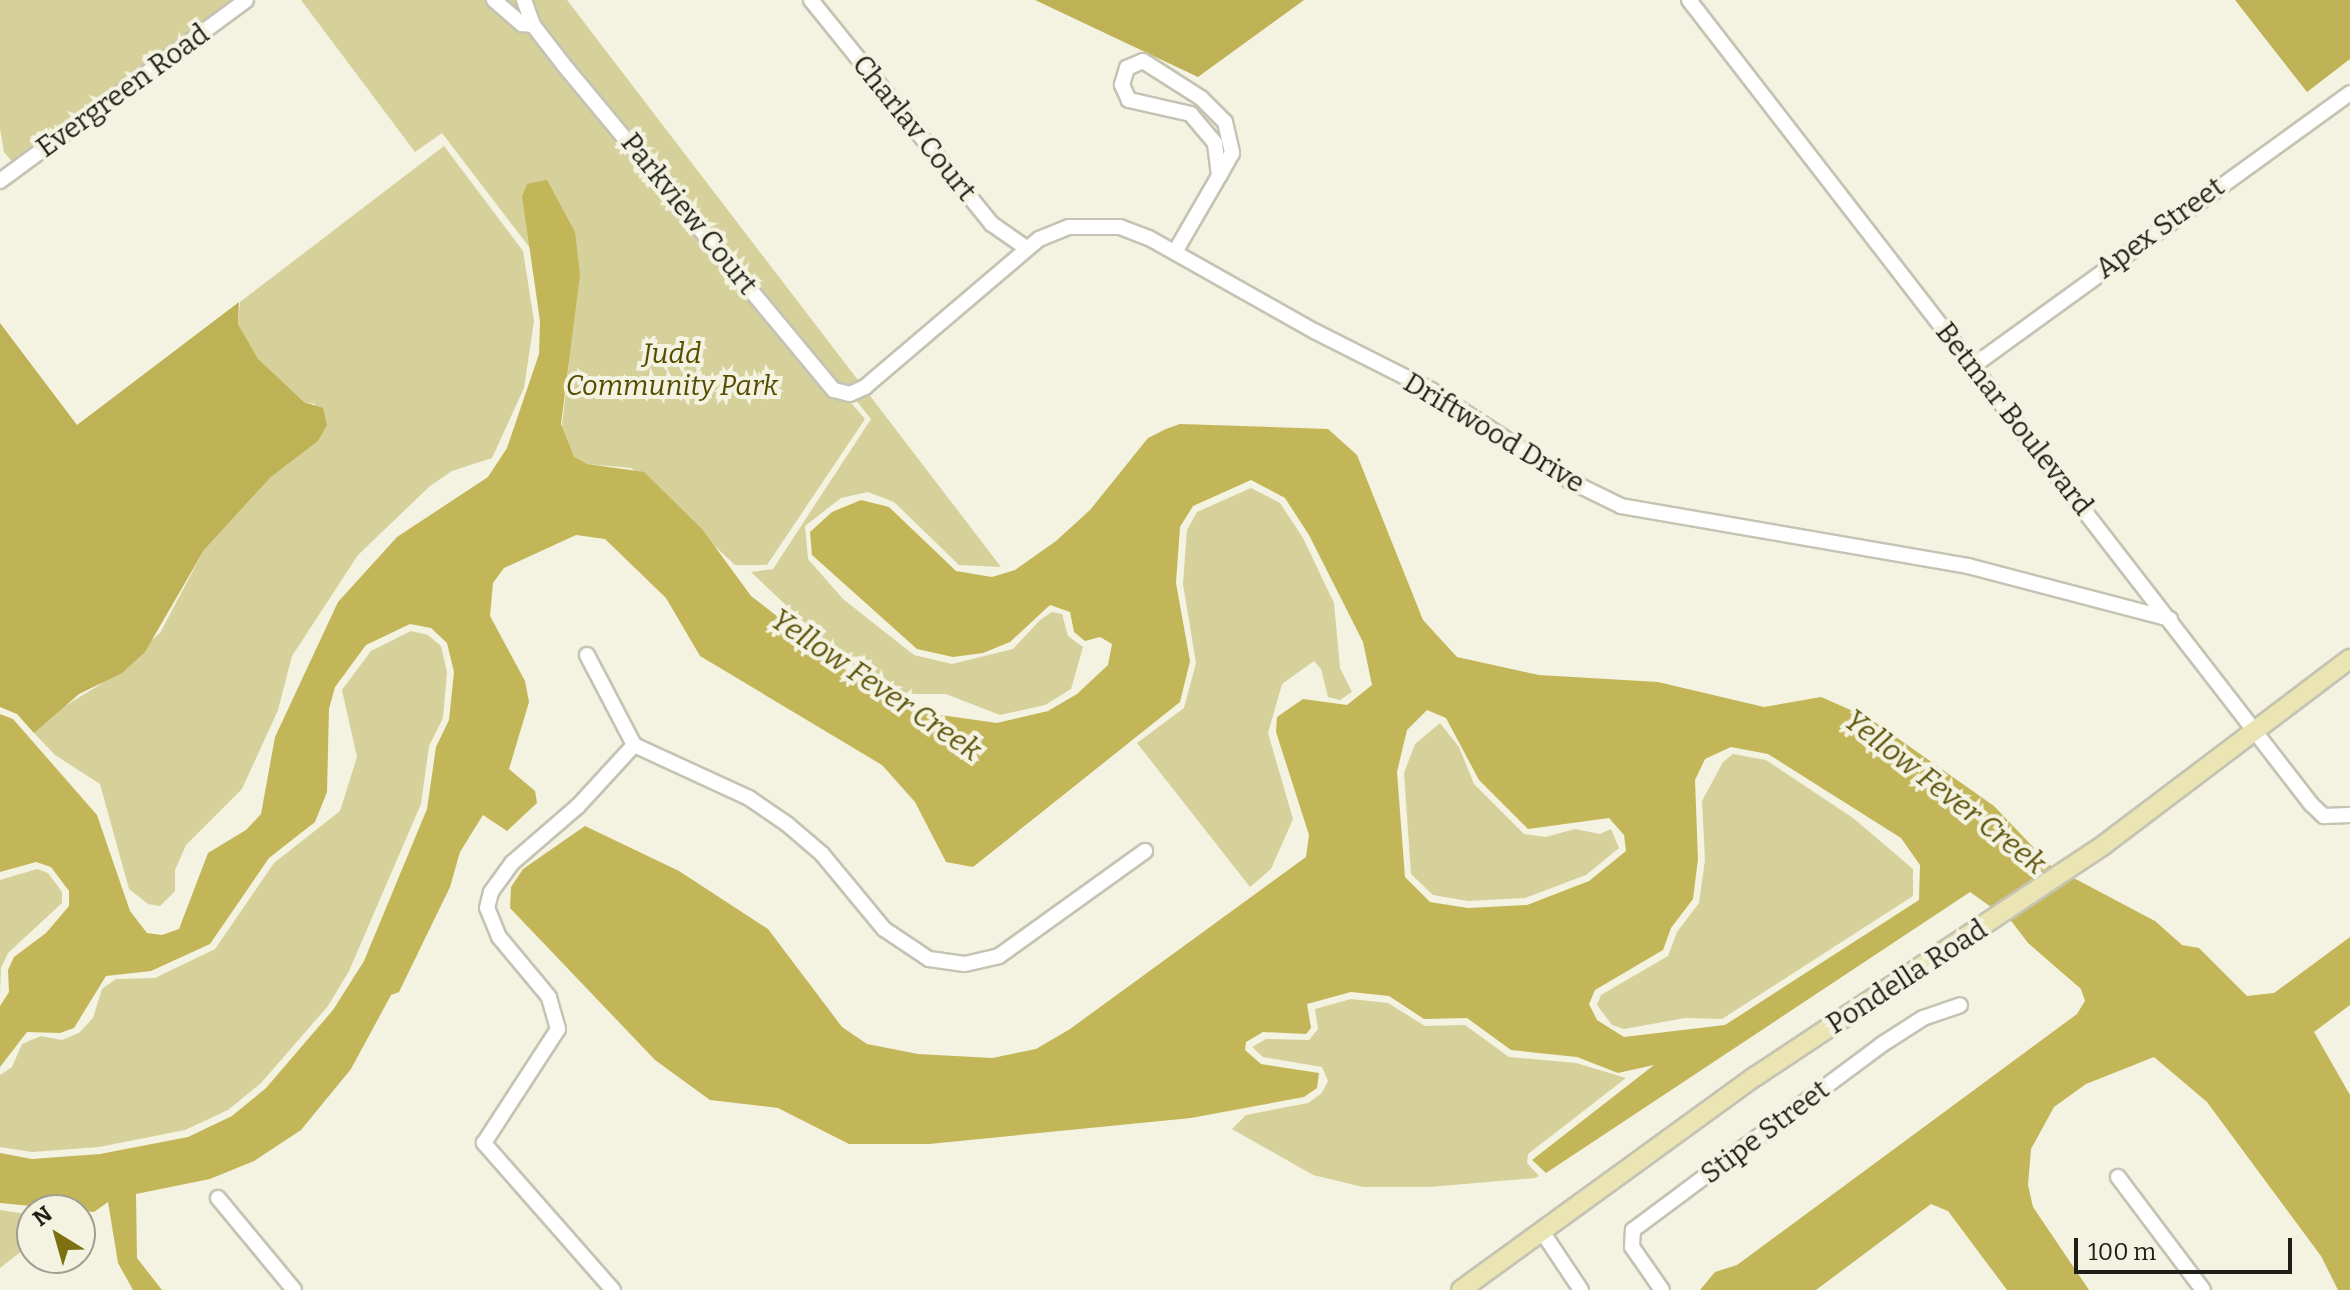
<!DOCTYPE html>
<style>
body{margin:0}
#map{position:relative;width:2350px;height:1290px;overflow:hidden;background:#f4f2e1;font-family:Bitter,serif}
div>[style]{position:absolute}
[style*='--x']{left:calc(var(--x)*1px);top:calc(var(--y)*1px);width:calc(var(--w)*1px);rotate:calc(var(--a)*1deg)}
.green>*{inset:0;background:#d6d09b}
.forest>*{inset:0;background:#bfb256}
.water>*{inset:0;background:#c3b659}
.roads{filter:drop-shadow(2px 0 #c5c3b3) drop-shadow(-2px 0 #c5c3b3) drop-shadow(0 2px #c5c3b3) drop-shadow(0 -2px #c5c3b3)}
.minor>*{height:14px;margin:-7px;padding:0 7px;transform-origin:7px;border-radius:7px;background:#fff}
.major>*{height:18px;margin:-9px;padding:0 9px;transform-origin:9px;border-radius:9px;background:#ebe4b3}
span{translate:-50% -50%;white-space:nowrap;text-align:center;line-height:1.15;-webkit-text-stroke:8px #f4f2e1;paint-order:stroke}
.street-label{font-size:28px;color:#1f1f18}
.park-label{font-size:28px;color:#564c00;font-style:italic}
.water-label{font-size:30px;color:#5e550d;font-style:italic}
.north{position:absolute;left:16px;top:1194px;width:80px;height:80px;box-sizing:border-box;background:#f4f2e1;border:2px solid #9f9e91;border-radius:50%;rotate:323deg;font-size:22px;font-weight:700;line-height:32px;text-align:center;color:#1f1f18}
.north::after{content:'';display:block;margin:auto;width:28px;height:36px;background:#7c7010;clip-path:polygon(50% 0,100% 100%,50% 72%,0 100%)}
.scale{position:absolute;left:2074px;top:1238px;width:218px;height:36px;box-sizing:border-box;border:4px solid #1f1f18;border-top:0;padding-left:10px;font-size:24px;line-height:28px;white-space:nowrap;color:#1f1f18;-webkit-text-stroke:6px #f4f2e1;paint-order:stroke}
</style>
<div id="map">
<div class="green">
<div style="clip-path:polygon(0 0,239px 0,15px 165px,4px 152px,0 129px)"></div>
<div style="clip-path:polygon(301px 0,519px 0,539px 48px,598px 113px,628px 157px,657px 180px,865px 419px,767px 565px,735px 565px,631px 468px,587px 464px,559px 453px,575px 307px,442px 133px,415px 152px)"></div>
<div style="clip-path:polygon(527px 0,567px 0,1001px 567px,959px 565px,894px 502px,868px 492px,841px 498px,805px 526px,808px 559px,843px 599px,914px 655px,952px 664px,1013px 649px,1040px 620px,1052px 612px,1062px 614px,1068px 636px,1083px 647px,1071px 689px,1045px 705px,1000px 715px,946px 694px,907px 694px,845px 661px,751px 572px,773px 569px,871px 419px,851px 394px,817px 370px,545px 45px)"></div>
<div style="clip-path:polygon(444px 146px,523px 251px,534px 321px,524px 388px,492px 458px,452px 471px,430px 486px,358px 555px,292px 656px,278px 710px,242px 789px,186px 845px,175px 870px,175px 891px,160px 906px,148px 904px,129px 889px,100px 784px,55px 755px,34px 733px,47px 717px,101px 684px,160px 633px,204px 550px,271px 477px,318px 441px,315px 404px,304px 402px,258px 360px,238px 324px,240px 302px)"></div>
<div style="clip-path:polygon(1251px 488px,1280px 503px,1303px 538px,1334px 603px,1340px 668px,1352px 692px,1340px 700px,1328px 697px,1321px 669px,1314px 661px,1282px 684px,1268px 733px,1293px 819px,1271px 869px,1250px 887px,1137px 743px,1184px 708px,1196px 663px,1183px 584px,1187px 530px,1197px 512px)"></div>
<div style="clip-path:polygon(411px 631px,428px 635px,441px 646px,447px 672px,443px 718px,429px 746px,421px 804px,349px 971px,328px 1006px,261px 1083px,228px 1110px,185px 1130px,99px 1147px,32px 1152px,0 1147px,0 1075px,12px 1067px,22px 1044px,41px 1036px,62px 1040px,79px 1033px,93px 1018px,102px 989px,116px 979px,155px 978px,215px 949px,274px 863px,340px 811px,357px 757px,342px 690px,371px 651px)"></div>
<div style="clip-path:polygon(1440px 723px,1459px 747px,1474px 784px,1524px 834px,1546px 837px,1575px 829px,1600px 834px,1611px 829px,1619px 848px,1586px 875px,1525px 898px,1468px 901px,1433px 895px,1411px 874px,1404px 773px,1415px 744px)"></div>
<div style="clip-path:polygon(1733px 754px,1766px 760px,1853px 818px,1913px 869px,1913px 896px,1722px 1019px,1685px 1018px,1624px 1029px,1612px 1025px,1597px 1005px,1601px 995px,1668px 956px,1677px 932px,1699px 903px,1705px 860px,1702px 801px,1723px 762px)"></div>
<div style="clip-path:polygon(37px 869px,48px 873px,62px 892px,62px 903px,8px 953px,1px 968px,0 993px,0 880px)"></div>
<div style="clip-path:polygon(1351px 999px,1388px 1003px,1425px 1026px,1465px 1025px,1509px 1057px,1576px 1063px,1626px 1078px,1528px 1154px,1527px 1163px,1539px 1176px,1535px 1178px,1429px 1187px,1363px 1187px,1313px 1175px,1232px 1129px,1246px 1115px,1308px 1103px,1322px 1093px,1328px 1081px,1322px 1067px,1263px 1057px,1252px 1047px,1266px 1039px,1309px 1040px,1318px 1029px,1315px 1009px)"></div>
<div style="clip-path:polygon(0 1210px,32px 1215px,32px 1243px,0 1268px)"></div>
</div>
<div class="forest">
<div style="clip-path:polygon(1035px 0,1304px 0,1198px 77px)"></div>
<div style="clip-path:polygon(2235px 0,2350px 0,2350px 59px,2307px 92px)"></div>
<div style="clip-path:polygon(239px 302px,238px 324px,258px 359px,304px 402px,323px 408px,327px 425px,318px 441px,271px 477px,204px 550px,145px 652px,122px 673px,79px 694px,34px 733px,17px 714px,0 707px,0 323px,77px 425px)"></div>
</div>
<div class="water">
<div style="clip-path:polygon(evenodd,547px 180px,575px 232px,580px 275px,561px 424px,574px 457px,587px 464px,644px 472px,702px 529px,751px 596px,854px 676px,934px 714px,997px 723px,1048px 711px,1077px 694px,1108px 665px,1112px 644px,1100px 637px,1085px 641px,1074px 632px,1070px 612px,1050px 605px,1010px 642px,983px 653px,953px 657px,917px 649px,812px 555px,810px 532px,832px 512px,861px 500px,889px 507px,956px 571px,992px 577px,1015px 570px,1056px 541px,1090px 510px,1148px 438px,1166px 429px,1180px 424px,1328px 429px,1357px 455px,1423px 620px,1457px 657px,1539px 675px,1658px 682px,1764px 707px,1821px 697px,1869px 718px,1994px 806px,2051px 866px,2155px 921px,2182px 945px,2199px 948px,2247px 996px,2274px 993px,2350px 937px,2350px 1005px,2314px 1032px,2350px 1095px,2350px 1290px,2338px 1290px,2321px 1256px,2207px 1102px,2154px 1057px,2086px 1084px,2054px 1107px,2031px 1149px,2028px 1185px,2033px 1207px,2089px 1290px,2007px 1290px,1948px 1211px,1931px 1204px,1816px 1290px,1700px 1290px,1715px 1272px,1737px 1265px,2077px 1014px,2085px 1001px,2081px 989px,2028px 943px,2012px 922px,1970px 892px,1546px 1173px,1532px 1160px,1654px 1065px,1618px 1073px,1577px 1057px,1511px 1050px,1467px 1018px,1424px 1019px,1389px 996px,1351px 992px,1307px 1004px,1311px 1028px,1306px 1034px,1263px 1032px,1246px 1042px,1245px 1050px,1261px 1064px,1319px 1073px,1317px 1088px,1304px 1097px,1191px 1118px,929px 1144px,849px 1144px,778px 1108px,710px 1100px,655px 1060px,510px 908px,511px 887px,523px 869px,585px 826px,679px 871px,768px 929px,842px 1027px,867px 1044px,918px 1054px,992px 1058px,1036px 1049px,1070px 1029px,1306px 857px,1309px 835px,1276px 732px,1277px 717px,1303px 699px,1347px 705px,1372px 685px,1363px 642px,1309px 535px,1285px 498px,1251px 480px,1193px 506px,1180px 527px,1176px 583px,1190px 661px,1180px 702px,973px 867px,946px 862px,915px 802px,882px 765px,700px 656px,666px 598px,605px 539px,576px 535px,504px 568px,493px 583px,490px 616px,525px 681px,529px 702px,509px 769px,535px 791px,537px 803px,507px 831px,483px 815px,460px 852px,450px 887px,399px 992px,391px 995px,351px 1069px,301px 1130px,254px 1161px,210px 1179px,136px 1194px,137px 1258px,162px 1290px,133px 1290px,118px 1263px,108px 1202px,94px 1212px,0 1203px,0 1153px,32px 1159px,100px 1154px,188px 1137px,232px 1116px,266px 1088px,333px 1010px,364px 961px,427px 809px,436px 747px,449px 720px,454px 672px,447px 643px,431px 628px,410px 624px,366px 645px,335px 687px,329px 709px,327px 792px,315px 822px,269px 858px,210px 944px,151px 971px,106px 976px,74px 1028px,60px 1033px,27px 1032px,0 1067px,0 1006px,9px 992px,8px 970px,14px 957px,46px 933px,69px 906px,69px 891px,51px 867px,36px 862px,0 872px,0 714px,13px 719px,97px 815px,130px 911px,147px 933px,162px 935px,179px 929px,208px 853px,246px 830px,261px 814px,275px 737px,338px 602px,397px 537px,488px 477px,507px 448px,539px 354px,540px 321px,522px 196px,527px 184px,547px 180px,1427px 710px,1446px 718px,1479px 780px,1528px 829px,1609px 818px,1624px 835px,1626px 851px,1589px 881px,1527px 905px,1468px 908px,1430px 902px,1405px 877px,1397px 772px,1407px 730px,1427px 710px,547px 180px,1731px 747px,1768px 754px,1901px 838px,1920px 865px,1919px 900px,1725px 1025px,1624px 1037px,1597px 1020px,1589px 1004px,1595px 990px,1663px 950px,1671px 928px,1693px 899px,1698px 859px,1695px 780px,1705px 759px,1731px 747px)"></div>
</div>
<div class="roads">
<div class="minor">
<div style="--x:494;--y:0;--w:37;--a:41"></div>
<div style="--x:522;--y:24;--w:11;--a:5"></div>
<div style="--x:524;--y:0;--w:27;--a:70"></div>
<div style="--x:533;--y:25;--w:49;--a:52.4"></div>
<div style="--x:563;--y:64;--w:424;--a:50.3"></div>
<div style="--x:834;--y:390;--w:16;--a:14"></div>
<div style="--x:850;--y:394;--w:17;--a:-25"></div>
<div style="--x:865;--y:387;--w:228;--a:-40.4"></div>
<div style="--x:1039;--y:239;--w:32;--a:-22"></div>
<div style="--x:1069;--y:227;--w:51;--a:0"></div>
<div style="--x:1120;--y:227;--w:31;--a:21"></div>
<div style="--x:1149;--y:238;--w:192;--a:29.4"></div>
<div style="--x:1316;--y:332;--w:129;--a:26.8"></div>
<div style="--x:1431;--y:390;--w:166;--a:33.2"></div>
<div style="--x:1570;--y:481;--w:57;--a:26.1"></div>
<div style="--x:1621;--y:506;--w:352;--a:9.8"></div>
<div style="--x:1968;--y:566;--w:209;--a:14.7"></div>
<div style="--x:811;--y:0;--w:288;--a:51.1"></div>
<div style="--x:992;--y:224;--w:40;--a:34.9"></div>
<div style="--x:1689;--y:0;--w:1017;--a:52.27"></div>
<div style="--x:2311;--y:804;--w:18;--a:43"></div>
<div style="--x:2324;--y:816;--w:26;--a:-2"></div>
<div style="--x:1143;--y:61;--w:69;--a:32.5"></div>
<div style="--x:1201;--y:98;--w:34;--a:45"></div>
<div style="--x:1225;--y:122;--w:32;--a:77"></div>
<div style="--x:1232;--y:153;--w:26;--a:119"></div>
<div style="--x:1219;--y:176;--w:33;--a:-97"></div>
<div style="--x:1215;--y:143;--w:38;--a:-130"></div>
<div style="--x:1191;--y:114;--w:64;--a:-167.3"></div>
<div style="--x:1129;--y:100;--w:17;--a:-115"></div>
<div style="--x:1122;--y:85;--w:18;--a:-74"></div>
<div style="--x:1127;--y:68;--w:17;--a:-24"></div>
<div style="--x:0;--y:181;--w:305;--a:-36.3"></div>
<div style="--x:1175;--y:252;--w:88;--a:-59.9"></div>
<div style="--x:1973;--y:366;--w:465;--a:-35.9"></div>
<div style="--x:587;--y:655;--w:102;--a:62.4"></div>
<div style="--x:634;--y:745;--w:127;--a:24.7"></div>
<div style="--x:749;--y:798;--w:46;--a:34.4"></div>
<div style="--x:787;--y:824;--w:46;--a:40.6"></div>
<div style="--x:822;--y:854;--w:97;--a:50.4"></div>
<div style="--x:884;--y:929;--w:54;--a:33.7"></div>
<div style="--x:929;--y:959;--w:36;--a:8"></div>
<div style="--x:965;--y:964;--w:35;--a:-13"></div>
<div style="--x:999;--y:956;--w:180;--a:-35.7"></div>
<div style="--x:2118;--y:1177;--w:141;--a:53"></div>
<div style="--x:218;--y:1198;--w:119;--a:50.4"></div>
<div style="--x:1541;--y:1230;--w:72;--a:56.3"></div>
<div style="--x:613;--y:1290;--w:196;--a:-131.3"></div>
<div style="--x:484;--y:1143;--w:136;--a:-57"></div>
<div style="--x:558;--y:1029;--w:33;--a:-106"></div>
<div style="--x:549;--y:997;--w:78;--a:-129.8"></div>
<div style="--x:499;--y:937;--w:31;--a:-112"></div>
<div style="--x:487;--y:908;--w:16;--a:-76"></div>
<div style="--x:491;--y:892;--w:36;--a:-54"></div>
<div style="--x:512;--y:863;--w:87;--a:-40.8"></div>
<div style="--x:578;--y:806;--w:83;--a:-47.4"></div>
<div style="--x:1662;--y:1290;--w:52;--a:-124.9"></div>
<div style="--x:1632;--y:1247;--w:17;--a:-87"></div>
<div style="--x:1633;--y:1230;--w:309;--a:-36.7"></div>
<div style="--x:1881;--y:1045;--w:50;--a:-32.7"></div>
<div style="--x:1923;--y:1018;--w:39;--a:-19"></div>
</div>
<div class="major">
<div style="--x:1461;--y:1290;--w:364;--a:-36"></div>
<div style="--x:1756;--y:1076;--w:419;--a:-33.6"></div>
<div style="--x:2105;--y:844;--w:307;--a:-37.1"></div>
</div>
</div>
<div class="street-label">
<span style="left:123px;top:91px;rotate:-36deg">Evergreen Road</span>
<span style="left:914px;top:128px;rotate:51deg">Charlav Court</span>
<span style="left:689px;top:214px;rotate:51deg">Parkview Court</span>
<span style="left:2160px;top:228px;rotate:-36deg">Apex Street</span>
<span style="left:2014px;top:419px;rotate:52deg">Betmar Boulevard</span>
<span style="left:1494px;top:433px;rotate:31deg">Driftwood Drive</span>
<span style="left:1907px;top:977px;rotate:-33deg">Pondella Road</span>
<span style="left:1765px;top:1132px;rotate:-37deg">Stipe Street</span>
</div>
<div class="park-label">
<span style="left:672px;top:370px">Judd<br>Community Park</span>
</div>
<div class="water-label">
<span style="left:876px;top:685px;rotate:34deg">Yellow Fever Creek</span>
<span style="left:1945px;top:792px;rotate:38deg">Yellow Fever Creek</span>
</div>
<div class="north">N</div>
<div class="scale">100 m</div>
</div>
